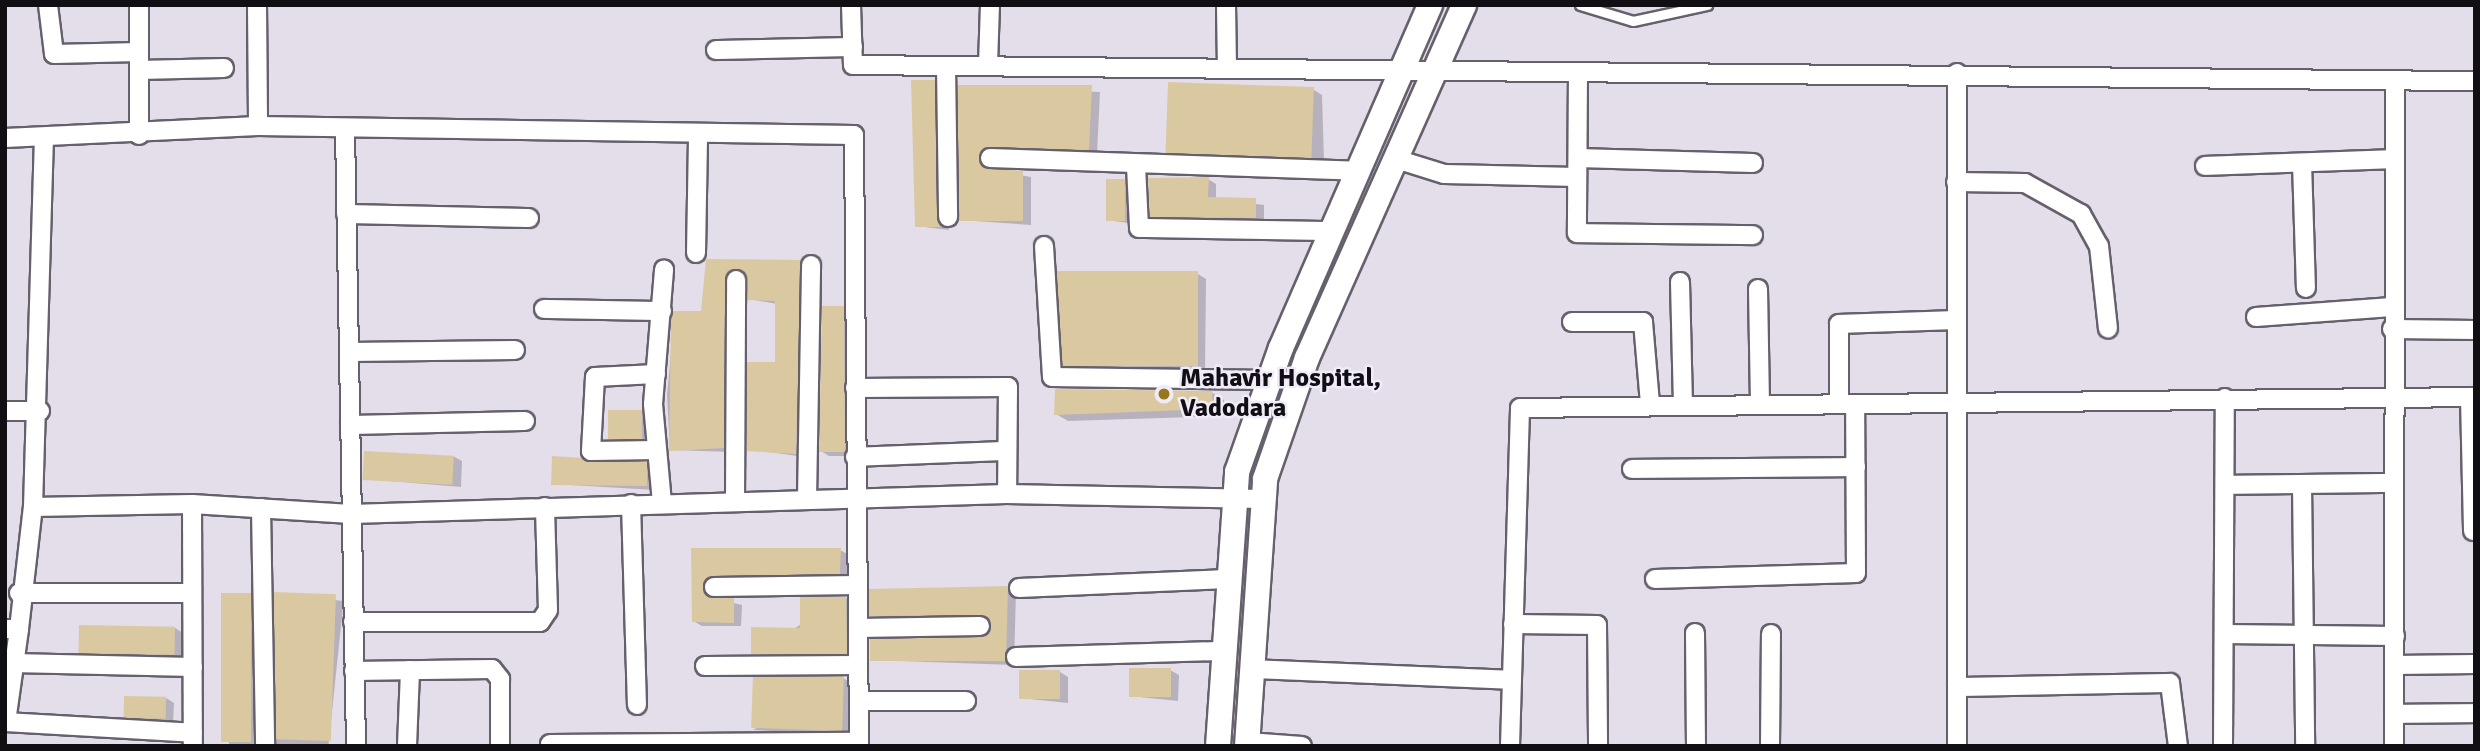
<!DOCTYPE html>
<style>
body{margin:0}
#map{position:relative;width:2480px;height:751px;overflow:hidden;background:#e4deeb;font-family:Signika,sans-serif}
div>[style]{position:absolute}
[style*='--x']{left:calc(var(--x)*1px);top:calc(var(--y)*1px);width:calc(var(--w)*1px);rotate:calc(var(--a)*1deg)}
.shadow>*{inset:0;background:#0003;transform-origin:0 0}
.building>*{inset:0;background:#dac9a0;transform-origin:0 0}
.roads{filter:drop-shadow(2px 0 #66606c) drop-shadow(-2px 0 #66606c) drop-shadow(0 2px #66606c) drop-shadow(0 -2px #66606c)}
.lane>*{height:9px;margin:-4.5px;padding:0 4.5px;transform-origin:4.5px;border-radius:4.5px;background:#fff}
.street>*{height:18px;margin:-9px;padding:0 9px;transform-origin:9px;border-radius:9px;background:#fff}
.secondary>*{height:24px;margin:-12px;padding:0 12px;transform-origin:12px;border-radius:12px;background:#fff}
.dots>*{width:19px;height:19px;translate:-50% -50%;box-sizing:border-box;border:4px solid #f1ebf9;border-radius:50%}
span{translate:-50% -50%;white-space:nowrap;text-align:center;line-height:1.15;-webkit-text-stroke:5px #f1ebf9;paint-order:stroke}
.poi-label{font-size:26px;color:#110f14;font-weight:700}
.left{translate:0 -50%;text-align:left}
.frame{position:absolute;inset:0;border:7px solid #110f14;pointer-events:none}
</style>
<div id="map">
<div class="shadow">
<div style="clip-path:polygon(934px 81px,943px 86px,949px 230px,917px 226px)"></div>
<div style="clip-path:polygon(959px 87px,1100px 92px,1097px 154px,988px 155px,992px 170px,1031px 177px,1031px 225px,960px 220px)"></div>
<div style="clip-path:polygon(1314px 90px,1322px 95px,1324px 161px,1172px 152px)"></div>
<div style="clip-path:polygon(1208px 179px,1216px 184px,1216px 199px,1264px 205px,1264px 222px,1152px 216px)"></div>
<div style="clip-path:polygon(1125px 181px,1133px 185px,1135px 224px,1107px 220px)"></div>
<div style="clip-path:polygon(707px 260px,809px 267px,804px 457px,748px 449px,777px 364px,777px 304px,749px 299px,746px 273px,732px 285px,732px 452px,670px 450px,667px 395px,675px 313px,702px 313px)"></div>
<div style="clip-path:polygon(1198px 274px,1206px 279px,1205px 371px,1064px 365px)"></div>
<div style="clip-path:polygon(844px 308px,852px 313px,853px 456px,829px 456px,821px 451px)"></div>
<div style="clip-path:polygon(1211px 392px,1224px 400px,1225px 416px,1068px 421px,1056px 414px)"></div>
<div style="clip-path:polygon(642px 412px,650px 417px,652px 443px,609px 438px)"></div>
<div style="clip-path:polygon(453px 456px,462px 461px,461px 487px,365px 479px)"></div>
<div style="clip-path:polygon(646px 463px,655px 468px,655px 490px,553px 484px)"></div>
<div style="clip-path:polygon(692px 550px,840px 550px,849px 555px,848px 578px,711px 587px,716px 599px,742px 605px,741px 626px,702px 626px,693px 621px)"></div>
<div style="clip-path:polygon(1007px 588px,1016px 592px,1014px 665px,871px 660px,992px 632px,992px 620px,871px 615px)"></div>
<div style="left:276px;top:594px;width:68px;height:152px;rotate:6deg"></div>
<div style="clip-path:polygon(223px 595px,259px 600px,261px 746px,229px 746px)"></div>
<div style="clip-path:polygon(846px 598px,854px 603px,855px 658px,752px 653px)"></div>
<div style="clip-path:polygon(175px 628px,183px 633px,183px 659px,80px 652px)"></div>
<div style="clip-path:polygon(1170px 670px,1179px 675px,1178px 701px,1130px 696px)"></div>
<div style="clip-path:polygon(1060px 672px,1068px 677px,1068px 703px,1020px 698px)"></div>
<div style="clip-path:polygon(843px 678px,851px 683px,850px 735px,753px 730px)"></div>
<div style="clip-path:polygon(166px 698px,174px 703px,173px 724px,125px 717px)"></div>
</div>
<div class="building">
<div style="clip-path:polygon(911px 80px,935px 80px,937px 217px,942px 227px,915px 227px)"></div>
<div style="left:1168px;top:82px;width:146px;height:71px;rotate:2deg"></div>
<div style="clip-path:polygon(958px 85px,1092px 85px,1089px 150px,990px 147px,980px 153px,985px 168px,1023px 171px,1023px 221px,958px 221px)"></div>
<div style="clip-path:polygon(1209px 177px,1208px 197px,1256px 198px,1256px 218px,1150px 217px,1148px 178px)"></div>
<div style="left:1106px;top:179px;width:19px;height:42px"></div>
<div style="clip-path:polygon(706px 259px,801px 260px,796px 454px,747px 451px,747px 362px,775px 362px,775px 301px,747px 300px,746px 275px,737px 269px,725px 280px,724px 448px,669px 451px,671px 317px,673px 311px,701px 311px)"></div>
<div style="left:1057px;top:271px;width:141px;height:95px"></div>
<div style="clip-path:polygon(822px 306px,844px 306px,845px 452px,819px 452px)"></div>
<div style="clip-path:polygon(1055px 389px,1212px 391px,1213px 409px,1054px 415px)"></div>
<div style="left:608px;top:410px;width:34px;height:29px"></div>
<div style="left:364px;top:451px;width:90px;height:29px;rotate:3deg"></div>
<div style="clip-path:polygon(552px 456px,647px 462px,647px 486px,551px 485px)"></div>
<div style="clip-path:polygon(691px 548px,841px 548px,840px 574px,709px 577px,703px 586px,708px 597px,734px 598px,734px 623px,692px 622px)"></div>
<div style="clip-path:polygon(1008px 586px,1006px 661px,870px 661px,870px 639px,980px 637px,991px 626px,980px 615px,869px 616px,869px 589px)"></div>
<div style="left:274px;top:592px;width:62px;height:147px;rotate:2deg"></div>
<div style="left:221px;top:593px;width:30px;height:149px"></div>
<div style="clip-path:polygon(800px 597px,846px 597px,847px 654px,751px 654px,751px 627px,800px 628px)"></div>
<div style="left:79px;top:625px;width:96px;height:28px;rotate:1deg"></div>
<div style="left:1129px;top:668px;width:42px;height:29px"></div>
<div style="left:1019px;top:670px;width:41px;height:29px"></div>
<div style="left:844px;top:676px;width:55px;height:91px;rotate:92deg"></div>
<div style="left:124px;top:696px;width:42px;height:22px;rotate:1deg"></div>
</div>
<div class="roads">
<div class="lane">
<div style="--x:1580;--y:5;--w:55;--a:16.8"></div>
<div style="--x:1633;--y:21;--w:76;--a:-12.2"></div>
</div>
<div class="street">
<div style="--x:48;--y:5;--w:49;--a:83"></div>
<div style="--x:54;--y:54;--w:85;--a:-1.3"></div>
<div style="--x:257;--y:5;--w:121;--a:89.5"></div>
<div style="--x:851;--y:5;--w:60;--a:88.1"></div>
<div style="--x:853;--y:65;--w:1622;--a:0.57"></div>
<div style="--x:1226;--y:5;--w:63;--a:89.1"></div>
<div style="--x:716;--y:50;--w:137;--a:-1.3"></div>
<div style="--x:988;--y:65;--w:60;--a:-88.1"></div>
<div style="--x:946;--y:66;--w:151;--a:89.2"></div>
<div style="--x:139;--y:70;--w:85;--a:-1.3"></div>
<div style="--x:1578;--y:72;--w:161;--a:90.4"></div>
<div style="--x:1577;--y:233;--w:176;--a:0.7"></div>
<div style="--x:1957;--y:73;--w:673;--a:90"></div>
<div style="--x:345;--y:129;--w:617;--a:88.98"></div>
<div style="--x:139;--y:135;--w:130;--a:-90"></div>
<div style="--x:5;--y:138;--w:253;--a:-2.7"></div>
<div style="--x:258;--y:126;--w:596;--a:0.87"></div>
<div style="--x:854;--y:135;--w:611;--a:89.53"></div>
<div style="--x:990;--y:158;--w:367;--a:2"></div>
<div style="--x:1578;--y:158;--w:175;--a:1.6"></div>
<div style="--x:1396;--y:159;--w:50;--a:17.4"></div>
<div style="--x:1444;--y:174;--w:133;--a:1.3"></div>
<div style="--x:2302;--y:163;--w:125;--a:88.2"></div>
<div style="--x:1136;--y:166;--w:62;--a:87.2"></div>
<div style="--x:1139;--y:228;--w:192;--a:0.9"></div>
<div style="--x:2205;--y:166;--w:189;--a:-2.1"></div>
<div style="--x:1956;--y:182;--w:69;--a:0.8"></div>
<div style="--x:2025;--y:183;--w:64;--a:29"></div>
<div style="--x:2081;--y:214;--w:37;--a:61"></div>
<div style="--x:2099;--y:246;--w:83;--a:83.8"></div>
<div style="--x:346;--y:214;--w:183;--a:1.3"></div>
<div style="--x:1044;--y:246;--w:131;--a:86.5"></div>
<div style="--x:1052;--y:377;--w:217;--a:0.8"></div>
<div style="--x:696;--y:253;--w:120;--a:-89"></div>
<div style="--x:1680;--y:282;--w:120;--a:88.6"></div>
<div style="--x:1758;--y:289;--w:115;--a:89"></div>
<div style="--x:544;--y:309;--w:118;--a:1"></div>
<div style="--x:2256;--y:317;--w:136;--a:-4.2"></div>
<div style="--x:1572;--y:322;--w:71;--a:0"></div>
<div style="--x:1643;--y:322;--w:81;--a:85.1"></div>
<div style="--x:2392;--y:329;--w:83;--a:0.7"></div>
<div style="--x:349;--y:352;--w:166;--a:-0.7"></div>
<div style="--x:656;--y:374;--w:61;--a:177.2"></div>
<div style="--x:595;--y:377;--w:74;--a:93.1"></div>
<div style="--x:591;--y:451;--w:66;--a:-0.9"></div>
<div style="--x:855;--y:388;--w:153;--a:-0.4"></div>
<div style="--x:1008;--y:387;--w:107;--a:90.5"></div>
<div style="--x:2470;--y:397;--w:134;--a:88.7"></div>
<div style="--x:1839;--y:403;--w:79;--a:-90"></div>
<div style="--x:1839;--y:324;--w:116;--a:-2"></div>
<div style="--x:5;--y:411;--w:35;--a:0"></div>
<div style="--x:350;--y:425;--w:175;--a:-1.3"></div>
<div style="--x:855;--y:457;--w:152;--a:-2.3"></div>
<div style="--x:1632;--y:469;--w:224;--a:-0.5"></div>
<div style="--x:2302;--y:484;--w:262;--a:89.3"></div>
<div style="--x:2225;--y:485;--w:169;--a:-0.7"></div>
<div style="--x:807;--y:499;--w:234;--a:-89"></div>
<div style="--x:735;--y:501;--w:221;--a:-89.7"></div>
<div style="--x:662;--y:503;--w:99;--a:-95.2"></div>
<div style="--x:653;--y:404;--w:135;--a:-85.3"></div>
<div style="--x:192;--y:504;--w:242;--a:89.8"></div>
<div style="--x:631;--y:504;--w:201;--a:88.3"></div>
<div style="--x:33;--y:507;--w:159;--a:-1.1"></div>
<div style="--x:192;--y:504;--w:159;--a:3.6"></div>
<div style="--x:351;--y:514;--w:656;--a:-1.75"></div>
<div style="--x:1007;--y:494;--w:256;--a:1.1"></div>
<div style="--x:261;--y:508;--w:238;--a:89"></div>
<div style="--x:1655;--y:579;--w:201;--a:-1.7"></div>
<div style="--x:1856;--y:573;--w:166;--a:-90.3"></div>
<div style="--x:714;--y:587;--w:143;--a:-0.8"></div>
<div style="--x:1019;--y:588;--w:208;--a:-2.5"></div>
<div style="--x:19;--y:593;--w:173;--a:0"></div>
<div style="--x:353;--y:622;--w:187;--a:0"></div>
<div style="--x:540;--y:622;--w:14;--a:-56"></div>
<div style="--x:548;--y:610;--w:103;--a:-91.7"></div>
<div style="--x:1513;--y:624;--w:84;--a:0.7"></div>
<div style="--x:1597;--y:625;--w:121;--a:89.5"></div>
<div style="--x:858;--y:628;--w:122;--a:-0.9"></div>
<div style="--x:5;--y:629;--w:14;--a:0"></div>
<div style="--x:19;--y:629;--w:123;--a:-83.5"></div>
<div style="--x:33;--y:507;--w:370;--a:-88.3"></div>
<div style="--x:1695;--y:633;--w:113;--a:89.5"></div>
<div style="--x:2225;--y:634;--w:170;--a:0.7"></div>
<div style="--x:1016;--y:657;--w:207;--a:-1.7"></div>
<div style="--x:12;--y:663;--w:181;--a:1.3"></div>
<div style="--x:2394;--y:665;--w:81;--a:-0.7"></div>
<div style="--x:705;--y:666;--w:153;--a:-0.4"></div>
<div style="--x:1252;--y:669;--w:260;--a:2.4"></div>
<div style="--x:354;--y:671;--w:138;--a:-0.8"></div>
<div style="--x:492;--y:669;--w:13;--a:51"></div>
<div style="--x:500;--y:679;--w:67;--a:90"></div>
<div style="--x:1957;--y:687;--w:213;--a:-1.1"></div>
<div style="--x:2170;--y:683;--w:64;--a:82.8"></div>
<div style="--x:859;--y:701;--w:107;--a:0"></div>
<div style="--x:2394;--y:714;--w:81;--a:-0.7"></div>
<div style="--x:5;--y:722;--w:188;--a:3.3"></div>
<div style="--x:6;--y:722;--w:94;--a:-82"></div>
<div style="--x:1248;--y:742;--w:54;--a:4.2"></div>
<div style="--x:550;--y:744;--w:309;--a:-0.4"></div>
<div style="--x:407;--y:746;--w:76;--a:-87.7"></div>
<div style="--x:1510;--y:746;--w:338;--a:-88.3"></div>
<div style="--x:1520;--y:408;--w:955;--a:-0.66"></div>
<div style="--x:1770;--y:746;--w:112;--a:-89.5"></div>
<div style="--x:2223;--y:746;--w:348;--a:-89.7"></div>
<div style="--x:2394;--y:746;--w:666;--a:-89.91"></div>
</div>
<div class="secondary">
<div style="--x:1218;--y:746;--w:275;--a:-86"></div>
<div style="--x:1237;--y:472;--w:132;--a:-70.5"></div>
<div style="--x:1281;--y:348;--w:374;--a:-66.5"></div>
<div style="--x:1247;--y:746;--w:268;--a:-86.1"></div>
<div style="--x:1265;--y:479;--w:128;--a:-70.9"></div>
<div style="--x:1307;--y:358;--w:386;--a:-66"></div>
</div>
</div>
<div class="dots">
<div style="left:1164px;top:394px;background:#96771f"></div>
</div>
<div class="poi-label">
<span class="left" style="left:1180px;top:394px">Mahavir Hospital,<br>Vadodara</span>
</div>
<div class="frame"></div>
</div>
